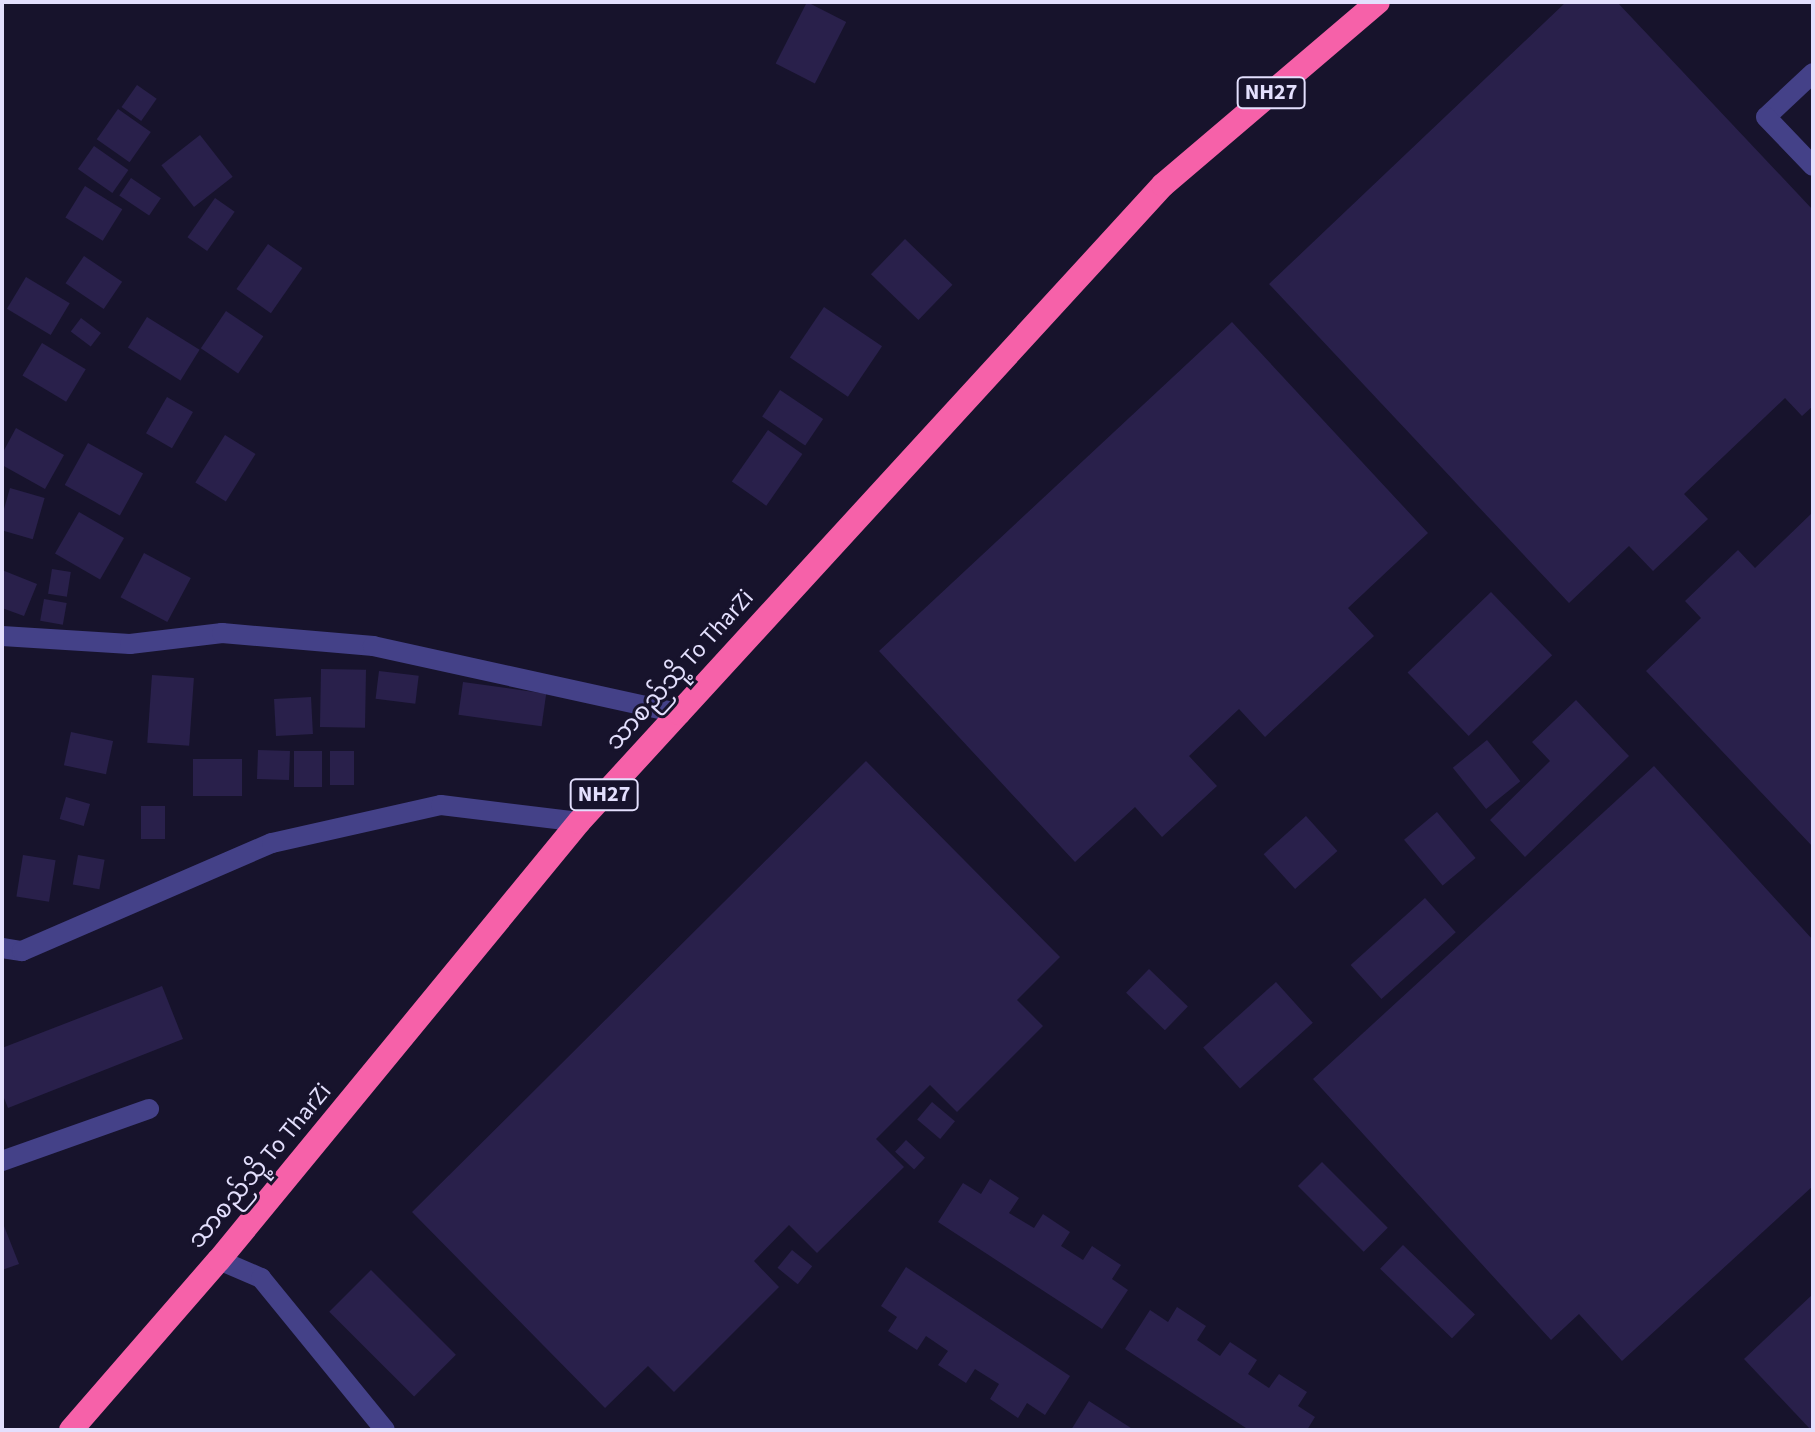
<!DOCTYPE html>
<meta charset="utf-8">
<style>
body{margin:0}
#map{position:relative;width:1815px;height:1432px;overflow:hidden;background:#17132c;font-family:"Source Sans 3","Noto Sans Myanmar",sans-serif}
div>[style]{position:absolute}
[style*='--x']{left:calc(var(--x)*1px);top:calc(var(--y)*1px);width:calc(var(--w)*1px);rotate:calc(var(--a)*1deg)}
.building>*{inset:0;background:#29204b;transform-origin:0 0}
.minor>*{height:20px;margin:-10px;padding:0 10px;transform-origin:10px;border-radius:10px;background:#444188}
.highway>*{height:24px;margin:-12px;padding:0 12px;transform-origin:12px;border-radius:12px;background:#f661a9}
span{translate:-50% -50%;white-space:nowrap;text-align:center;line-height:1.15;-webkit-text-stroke:6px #17132c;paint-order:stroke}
.shield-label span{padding:2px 6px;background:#17132c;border:2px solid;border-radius:6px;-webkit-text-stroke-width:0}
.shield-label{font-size:22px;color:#e3dffd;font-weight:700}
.street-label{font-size:24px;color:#e3dffd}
.frame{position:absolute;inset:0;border:4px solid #e3dffd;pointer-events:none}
</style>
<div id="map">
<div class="building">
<div style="left:807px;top:2px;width:44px;height:69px;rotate:27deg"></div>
<div style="clip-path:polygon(1566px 2px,1617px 2px,1813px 210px,1813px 406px,1802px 416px,1785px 398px,1684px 494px,1708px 519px,1653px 571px,1629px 546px,1569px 603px,1269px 284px)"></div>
<div style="left:137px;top:85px;width:24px;height:27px;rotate:35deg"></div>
<div style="left:118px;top:109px;width:40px;height:37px;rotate:35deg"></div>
<div style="left:200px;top:135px;width:53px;height:49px;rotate:52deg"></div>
<div style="left:94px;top:146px;width:42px;height:28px;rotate:35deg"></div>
<div style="left:131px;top:178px;width:36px;height:21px;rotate:34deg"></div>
<div style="left:85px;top:186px;width:44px;height:37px;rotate:32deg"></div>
<div style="left:215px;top:198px;width:24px;height:48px;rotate:35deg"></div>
<div style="left:905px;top:239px;width:66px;height:49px;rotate:44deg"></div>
<div style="left:268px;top:244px;width:42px;height:55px;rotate:35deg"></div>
<div style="left:84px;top:256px;width:46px;height:33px;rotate:34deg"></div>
<div style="left:26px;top:277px;width:51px;height:37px;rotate:31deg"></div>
<div style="left:824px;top:307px;width:70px;height:61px;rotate:34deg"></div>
<div style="left:226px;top:311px;width:45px;height:45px;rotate:34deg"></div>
<div style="left:147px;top:317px;width:62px;height:36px;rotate:32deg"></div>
<div style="left:81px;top:318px;width:25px;height:17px;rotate:37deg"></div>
<div style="clip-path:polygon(1232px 322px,1428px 533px,1348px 608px,1374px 636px,1265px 737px,1239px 709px,1189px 756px,1217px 786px,1162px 837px,1135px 807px,1075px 862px,879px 651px)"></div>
<div style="left:42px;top:343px;width:51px;height:38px;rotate:31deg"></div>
<div style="left:780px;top:390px;width:52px;height:32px;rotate:34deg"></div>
<div style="left:167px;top:397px;width:30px;height:42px;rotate:30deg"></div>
<div style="clip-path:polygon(16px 428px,64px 455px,45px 489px,2px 465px,2px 454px)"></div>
<div style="left:768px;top:430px;width:42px;height:63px;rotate:35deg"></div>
<div style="left:225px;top:435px;width:36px;height:56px;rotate:32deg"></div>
<div style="left:88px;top:443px;width:63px;height:48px;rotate:29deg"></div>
<div style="left:10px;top:488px;width:36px;height:43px;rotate:16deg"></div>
<div style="left:79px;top:512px;width:52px;height:48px;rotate:30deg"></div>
<div style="clip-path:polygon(1813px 512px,1813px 847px,1646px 671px,1701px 618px,1685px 601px,1738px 550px,1755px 568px)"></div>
<div style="left:144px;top:553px;width:53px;height:50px;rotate:28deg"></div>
<div style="left:52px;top:569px;width:19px;height:25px;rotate:9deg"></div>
<div style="clip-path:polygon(2px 570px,37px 584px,24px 616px,2px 608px)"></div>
<div style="left:1491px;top:592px;width:88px;height:116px;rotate:46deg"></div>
<div style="left:44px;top:599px;width:23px;height:22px;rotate:10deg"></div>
<div style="left:321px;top:669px;width:45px;height:58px;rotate:1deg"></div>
<div style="left:379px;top:671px;width:40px;height:28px;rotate:7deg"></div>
<div style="left:152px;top:675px;width:42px;height:68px;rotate:4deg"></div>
<div style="left:463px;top:682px;width:84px;height:33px;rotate:8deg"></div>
<div style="left:311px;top:697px;width:37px;height:37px;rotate:87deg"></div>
<div style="clip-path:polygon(1576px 700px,1629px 756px,1525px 857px,1490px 820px,1550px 761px,1532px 742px)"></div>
<div style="left:71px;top:732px;width:43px;height:34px;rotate:12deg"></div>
<div style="left:1487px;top:740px;width:53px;height:44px;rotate:51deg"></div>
<div style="left:258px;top:750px;width:32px;height:29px;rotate:2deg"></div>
<div style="left:294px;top:751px;width:28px;height:36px"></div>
<div style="left:330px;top:751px;width:24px;height:34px"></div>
<div style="left:193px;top:759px;width:49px;height:37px"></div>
<div style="clip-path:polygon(866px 761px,1060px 957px,1017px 1000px,1043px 1026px,957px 1112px,930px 1085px,876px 1139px,904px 1167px,817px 1253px,789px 1225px,754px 1261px,779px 1287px,674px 1392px,648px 1366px,605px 1408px,412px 1212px)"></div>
<div style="clip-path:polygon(1654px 766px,1813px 940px,1813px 1186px,1622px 1361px,1579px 1314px,1551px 1340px,1313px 1079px)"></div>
<div style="left:66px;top:797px;width:25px;height:23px;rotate:16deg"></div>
<div style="left:165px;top:806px;width:33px;height:24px;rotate:90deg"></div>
<div style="left:1437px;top:812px;width:60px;height:43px;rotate:50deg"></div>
<div style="left:1306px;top:816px;width:47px;height:57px;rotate:48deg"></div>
<div style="left:23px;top:855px;width:33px;height:42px;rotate:9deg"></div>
<div style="left:78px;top:855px;width:27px;height:30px;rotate:10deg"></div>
<div style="left:1425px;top:898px;width:46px;height:100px;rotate:48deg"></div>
<div style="left:1149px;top:969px;width:54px;height:33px;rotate:44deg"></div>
<div style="left:1276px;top:982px;width:55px;height:98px;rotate:48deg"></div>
<div style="clip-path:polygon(162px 986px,183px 1039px,8px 1108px,2px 1093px,2px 1048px)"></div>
<div style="left:932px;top:1102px;width:30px;height:23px;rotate:40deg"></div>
<div style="left:906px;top:1140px;width:26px;height:16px;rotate:43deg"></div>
<div style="left:1322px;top:1162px;width:93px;height:34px;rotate:45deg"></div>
<div style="clip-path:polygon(990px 1179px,1019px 1198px,1009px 1213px,1034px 1228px,1043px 1214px,1070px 1232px,1061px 1246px,1083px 1260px,1092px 1246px,1121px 1265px,1112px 1279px,1128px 1290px,1102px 1329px,938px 1222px,963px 1183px,981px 1194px)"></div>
<div style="clip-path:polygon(2px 1221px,19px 1264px,2px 1270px)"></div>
<div style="left:1403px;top:1245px;width:100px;height:33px;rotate:44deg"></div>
<div style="left:792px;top:1250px;width:26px;height:23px;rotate:39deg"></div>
<div style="clip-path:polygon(906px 1267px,1070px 1376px,1045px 1415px,1027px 1403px,1018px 1418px,990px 1399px,999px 1384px,975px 1369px,966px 1383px,938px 1365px,948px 1351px,926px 1336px,917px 1350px,888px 1331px,897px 1317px,881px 1306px)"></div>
<div style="left:371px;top:1270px;width:120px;height:59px;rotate:45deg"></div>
<div style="clip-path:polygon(1813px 1294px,1813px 1430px,1811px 1430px,1744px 1359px)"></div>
<div style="clip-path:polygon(1177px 1307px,1206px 1326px,1197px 1340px,1220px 1356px,1230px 1342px,1257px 1360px,1248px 1374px,1269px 1388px,1279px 1374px,1307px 1392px,1298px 1406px,1315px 1417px,1307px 1430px,1249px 1430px,1125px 1349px,1150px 1310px,1168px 1322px)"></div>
<div style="clip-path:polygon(1089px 1401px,1134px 1430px,1071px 1430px)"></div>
</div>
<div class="minor">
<div style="--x:1813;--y:73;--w:64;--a:136.9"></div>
<div style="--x:1766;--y:117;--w:68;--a:46.2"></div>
<div style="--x:2;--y:636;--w:128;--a:3.6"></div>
<div style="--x:130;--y:644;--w:93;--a:-6.8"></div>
<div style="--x:222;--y:633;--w:152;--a:4.9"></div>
<div style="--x:373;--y:646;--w:313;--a:12.4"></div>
<div style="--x:2;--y:948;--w:20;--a:9"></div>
<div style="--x:22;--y:951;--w:272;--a:-23.4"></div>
<div style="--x:272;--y:843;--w:173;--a:-12.7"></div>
<div style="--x:441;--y:805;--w:139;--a:7"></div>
<div style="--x:2;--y:1161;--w:156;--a:-19.5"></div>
<div style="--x:219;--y:1260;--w:46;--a:23.2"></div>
<div style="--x:261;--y:1278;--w:196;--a:50.8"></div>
</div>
<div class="highway">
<div style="--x:71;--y:1430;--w:225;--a:-49"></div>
<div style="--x:219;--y:1260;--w:567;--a:-50.58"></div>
<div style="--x:579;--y:822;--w:148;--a:-47.5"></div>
<div style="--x:679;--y:713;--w:716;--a:-47.49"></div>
<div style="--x:1163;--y:185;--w:282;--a:-40.4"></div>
</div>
<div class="shield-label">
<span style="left:1271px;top:93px">NH27</span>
<span style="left:604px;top:795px">NH27</span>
</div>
<div class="street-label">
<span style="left:680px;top:670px;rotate:-48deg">သာစည်သို့ To TharZi</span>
<span style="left:260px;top:1166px;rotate:-50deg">သာစည်သို့ To TharZi</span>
</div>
<div class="frame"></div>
</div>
